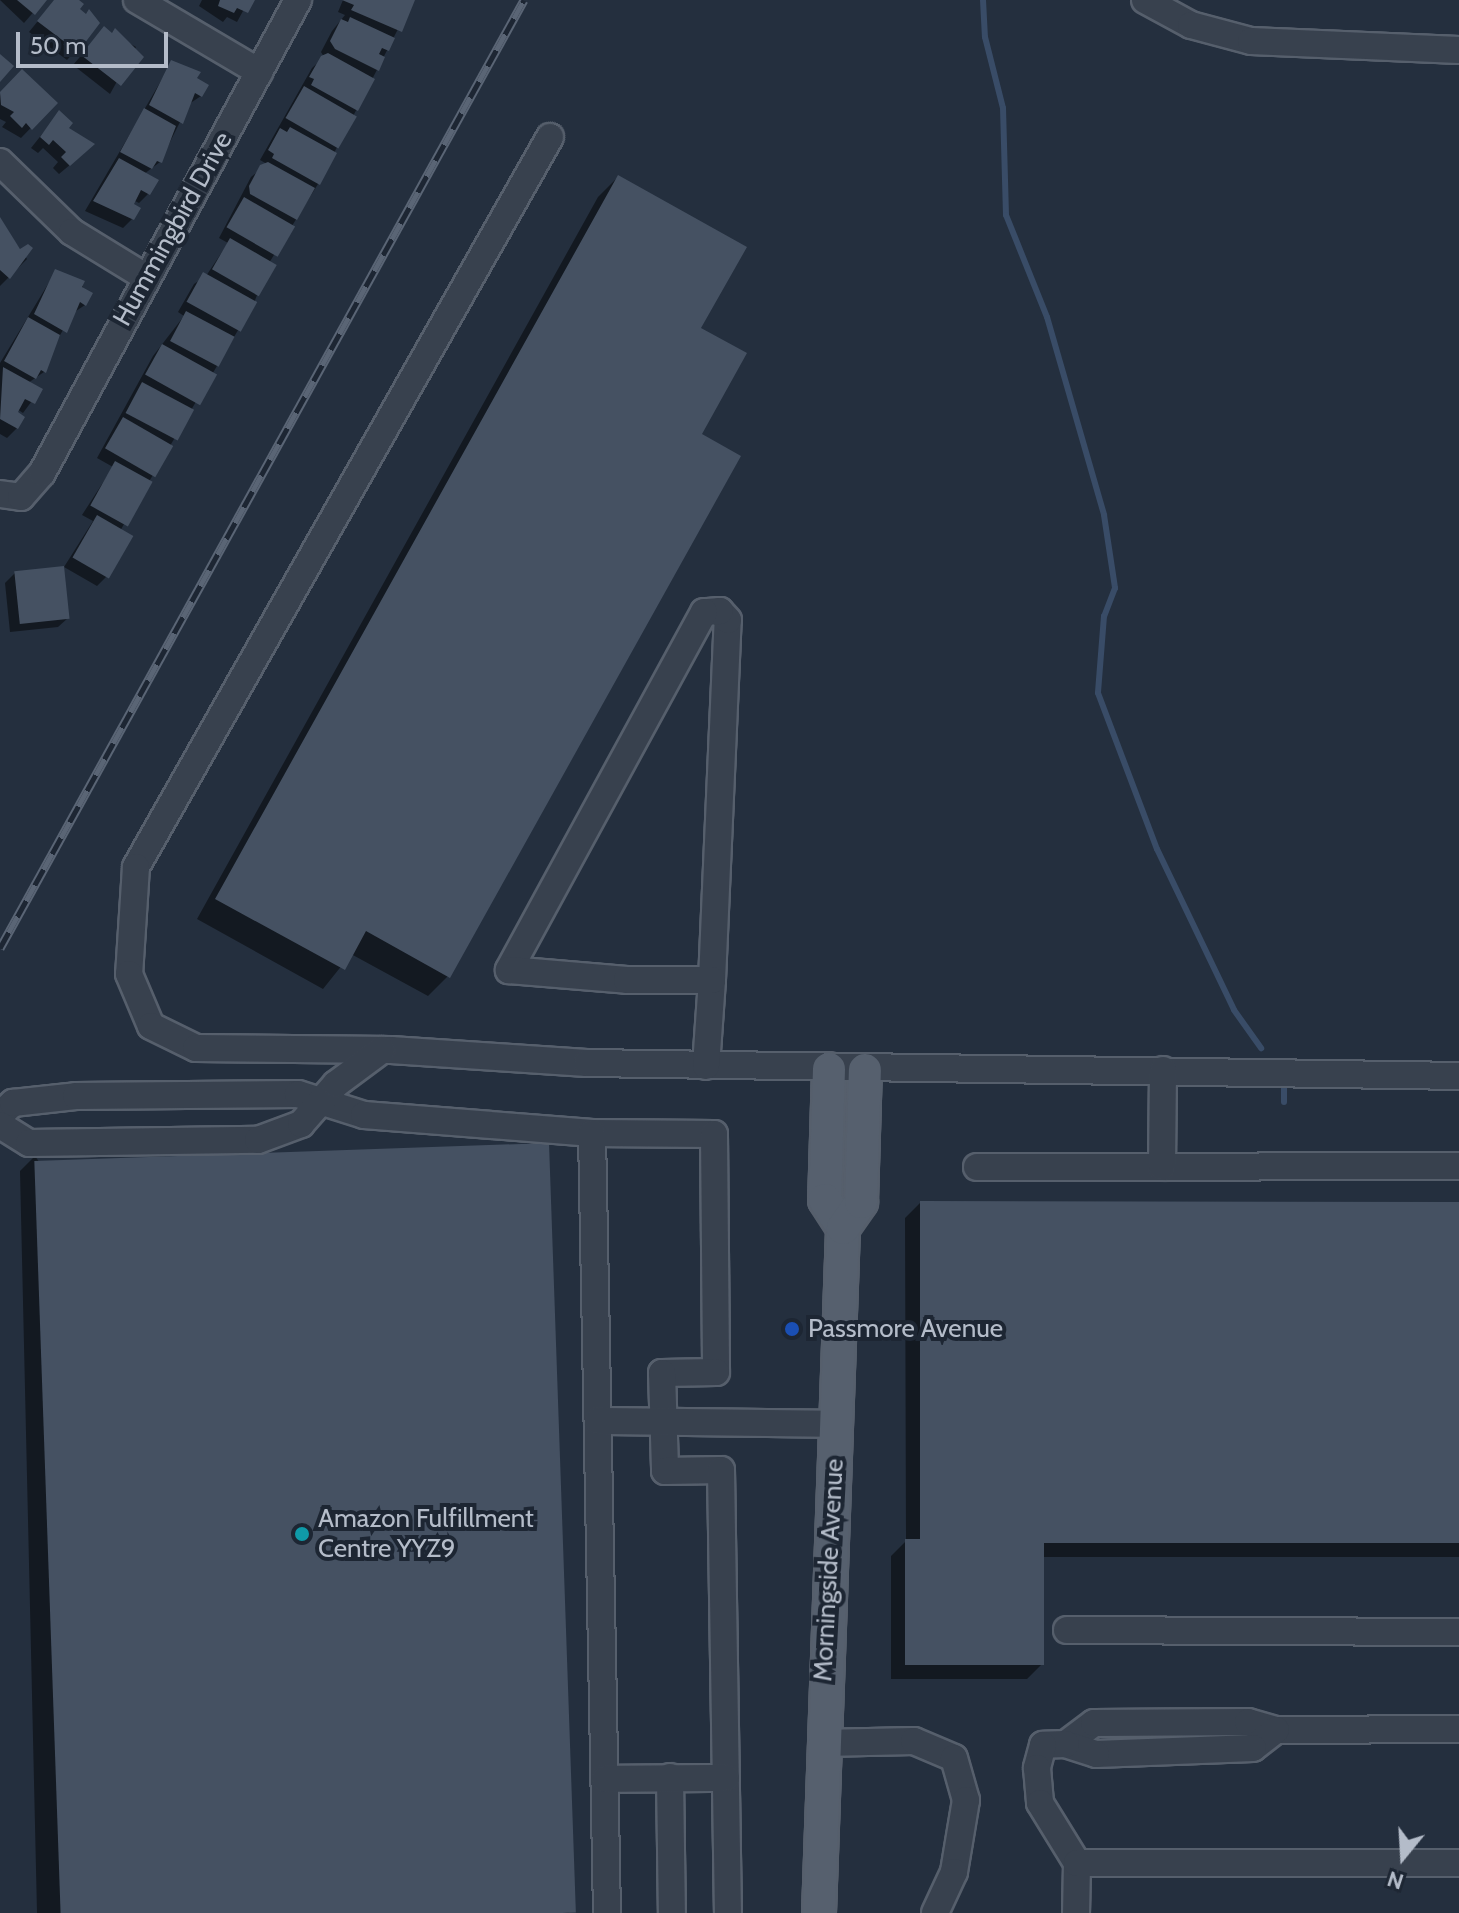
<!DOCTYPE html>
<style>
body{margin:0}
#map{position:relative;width:1459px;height:1913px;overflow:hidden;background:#242f3e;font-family:Cabin,sans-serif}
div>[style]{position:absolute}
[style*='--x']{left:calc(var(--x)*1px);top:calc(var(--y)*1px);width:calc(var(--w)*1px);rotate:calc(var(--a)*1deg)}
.shadow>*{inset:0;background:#0007}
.stream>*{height:6px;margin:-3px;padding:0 3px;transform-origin:3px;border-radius:3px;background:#394c67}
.building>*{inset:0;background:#455162;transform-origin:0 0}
.roads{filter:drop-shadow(2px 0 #565f6c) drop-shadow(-2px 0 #565f6c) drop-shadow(0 2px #565f6c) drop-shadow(0 -2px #565f6c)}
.minor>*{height:26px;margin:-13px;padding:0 13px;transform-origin:13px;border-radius:13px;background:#38414e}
.major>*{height:32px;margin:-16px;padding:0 16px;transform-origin:16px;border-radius:16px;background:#56606e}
.rail>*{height:9px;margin-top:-4.5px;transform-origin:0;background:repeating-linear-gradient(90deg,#1d2633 0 18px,#5a6575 0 36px);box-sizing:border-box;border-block:2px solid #5a6575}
.dots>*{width:22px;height:22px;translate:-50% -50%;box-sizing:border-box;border:4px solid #1d2633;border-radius:50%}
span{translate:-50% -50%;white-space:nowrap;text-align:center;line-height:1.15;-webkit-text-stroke:8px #1d2633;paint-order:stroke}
.street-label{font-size:26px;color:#b4bcc9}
.poi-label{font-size:26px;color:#b4bcc9}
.left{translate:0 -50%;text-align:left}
.north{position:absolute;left:1363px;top:1817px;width:80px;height:80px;-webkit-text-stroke:6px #1d2633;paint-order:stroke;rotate:198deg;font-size:22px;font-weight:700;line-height:32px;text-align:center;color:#b4bcc9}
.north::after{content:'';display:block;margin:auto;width:28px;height:36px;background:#b4bcc9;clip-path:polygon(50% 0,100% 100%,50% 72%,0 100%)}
.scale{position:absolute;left:16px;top:32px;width:152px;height:36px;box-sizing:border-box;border:4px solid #b4bcc9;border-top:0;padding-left:10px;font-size:24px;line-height:28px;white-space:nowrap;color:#b4bcc9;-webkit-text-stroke:6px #1d2633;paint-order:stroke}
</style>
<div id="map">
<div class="shadow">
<div style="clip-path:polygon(0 0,44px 0,24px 23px)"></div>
<div style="clip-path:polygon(55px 0,71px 0,78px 10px,76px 50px,67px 60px,29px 32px)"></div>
<div style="clip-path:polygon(202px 0,249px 0,237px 22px,227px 17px,223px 22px,199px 6px)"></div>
<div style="clip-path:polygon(343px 0,413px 0,318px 184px,269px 263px,254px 303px,120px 531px,106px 577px,97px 586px,64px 567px,93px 521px,82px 515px,113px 467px,97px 458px,153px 356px,184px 316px,178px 312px,194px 284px,206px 276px,228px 243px,219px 238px,251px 177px,267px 164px,260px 160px,312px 68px,324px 57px,321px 52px,332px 31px,345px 15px,338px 12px)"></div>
<div style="clip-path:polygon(104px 29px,136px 47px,110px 94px,73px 65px)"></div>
<div style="clip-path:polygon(172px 62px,198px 72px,194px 79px,201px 96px,189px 104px,160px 162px,144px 174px,148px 194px,139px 203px,133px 200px,132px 219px,123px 228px,85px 211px)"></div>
<div style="clip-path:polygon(22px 72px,55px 103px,21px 138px,2px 127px,6px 122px,0 119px,0 95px)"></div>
<div style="clip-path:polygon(59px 113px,83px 154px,59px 174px,53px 168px,58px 162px,43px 148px,38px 153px,31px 148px)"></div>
<div style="clip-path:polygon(618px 177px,699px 329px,699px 435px,448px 976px,428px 996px,351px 954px,323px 989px,197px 919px,598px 197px)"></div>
<div style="clip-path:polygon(0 221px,27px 259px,0 286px)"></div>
<div style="clip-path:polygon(56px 271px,82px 282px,85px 305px,73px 313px,56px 342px,44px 372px,28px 383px,40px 390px,23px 413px,17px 409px,17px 428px,7px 438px,0 434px,0 363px)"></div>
<div style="clip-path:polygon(15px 573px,68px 618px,58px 627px,10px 632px,5px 583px)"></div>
<div style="clip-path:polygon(35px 1156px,569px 1913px,37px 1913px,20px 1171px)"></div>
<div style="clip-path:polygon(920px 1203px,1459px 1204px,1459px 1557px,1042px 1557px,1042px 1664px,1027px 1679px,891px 1679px,891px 1556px,906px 1541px,905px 1218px)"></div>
</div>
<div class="stream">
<div style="--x:983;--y:0;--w:37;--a:87"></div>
<div style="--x:985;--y:37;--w:73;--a:75.8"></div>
<div style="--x:1003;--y:108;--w:107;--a:88.4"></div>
<div style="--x:1006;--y:215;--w:110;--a:68.1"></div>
<div style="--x:1047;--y:317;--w:206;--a:73.9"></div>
<div style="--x:1104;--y:515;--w:74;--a:81.4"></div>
<div style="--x:1115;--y:588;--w:30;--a:111"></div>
<div style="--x:1104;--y:616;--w:77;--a:94.5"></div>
<div style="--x:1098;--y:693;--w:167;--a:69.3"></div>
<div style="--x:1157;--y:849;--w:178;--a:64.4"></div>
<div style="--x:1234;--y:1010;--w:47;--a:54.6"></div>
<div style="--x:1284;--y:1102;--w:20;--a:-90"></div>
</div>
<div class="building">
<div style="clip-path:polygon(17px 0,47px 0,35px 15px)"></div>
<div style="clip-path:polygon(54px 0,79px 0,84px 4px,80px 9px,86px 14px,89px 9px,100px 23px,78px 52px,37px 21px)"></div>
<div style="clip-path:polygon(220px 0,255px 0,248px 13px,237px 8px,234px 13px,218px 6px)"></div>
<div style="clip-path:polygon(342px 0,415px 0,402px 32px,351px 10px,354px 5px)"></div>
<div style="clip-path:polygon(350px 17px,395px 38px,389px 51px,382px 48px,379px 54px,385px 57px,379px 71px,335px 49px,330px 41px,341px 19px,348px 22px)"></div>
<div style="clip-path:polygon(104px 26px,112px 33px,115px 28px,144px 57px,121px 86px,81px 55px)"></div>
<div style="clip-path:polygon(328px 53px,375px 79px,358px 111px,311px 85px,314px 79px,309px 77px,321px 56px)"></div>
<div style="clip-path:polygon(0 54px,14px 66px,0 82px)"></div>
<div style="clip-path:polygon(171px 60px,201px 72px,197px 78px,209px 85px,202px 97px,195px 93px,183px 124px,149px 105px)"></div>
<div style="clip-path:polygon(22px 69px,58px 103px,32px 130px,26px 123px,22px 128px,10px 116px,14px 112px,1px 105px,0 92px)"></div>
<div style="left:304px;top:86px;width:61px;height:37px;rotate:30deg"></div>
<div style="clip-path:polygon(144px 108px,176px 126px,162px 163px,157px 161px,152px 169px,120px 152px)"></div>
<div style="clip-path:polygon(59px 110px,73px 123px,69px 128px,95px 144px,70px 166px,61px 157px,66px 152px,53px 140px,49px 145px,40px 137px)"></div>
<div style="clip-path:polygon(290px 127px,337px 153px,320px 185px,272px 158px,274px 154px,268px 150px,280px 128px,287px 132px)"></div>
<div style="clip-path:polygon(119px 158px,159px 180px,150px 195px,141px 190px,134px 204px,141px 208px,134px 220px,93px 201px)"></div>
<div style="clip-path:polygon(268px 162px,315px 188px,297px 220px,250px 194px,249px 186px,260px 165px)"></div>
<div style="clip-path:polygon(618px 175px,747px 247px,701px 328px,747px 353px,702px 434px,741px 456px,450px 978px,366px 931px,345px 970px,215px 899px)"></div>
<div style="left:244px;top:197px;width:59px;height:35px;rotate:30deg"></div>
<div style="clip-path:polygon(0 217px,20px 249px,28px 244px,33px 248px,10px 279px,0 270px)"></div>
<div style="left:230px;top:238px;width:54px;height:36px;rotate:30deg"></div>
<div style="clip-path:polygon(55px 269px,85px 281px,82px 287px,93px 293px,86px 306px,80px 302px,67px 333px,34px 314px)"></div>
<div style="left:203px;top:272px;width:62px;height:34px;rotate:29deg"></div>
<div style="left:186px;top:311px;width:55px;height:34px;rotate:28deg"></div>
<div style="clip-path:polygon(28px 317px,60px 335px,46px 373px,41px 370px,36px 379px,4px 361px)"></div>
<div style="left:162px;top:344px;width:63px;height:35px;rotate:29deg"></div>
<div style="clip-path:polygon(3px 367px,43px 389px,35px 404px,25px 399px,18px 412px,25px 417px,18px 429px,0 419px)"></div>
<div style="left:142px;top:382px;width:59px;height:35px;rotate:28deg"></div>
<div style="left:123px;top:417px;width:58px;height:36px;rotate:30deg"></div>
<div style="left:115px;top:461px;width:43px;height:51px;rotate:29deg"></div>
<div style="left:97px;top:515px;width:42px;height:49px;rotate:30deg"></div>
<div style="left:64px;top:566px;width:53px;height:50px;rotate:84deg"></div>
<div style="left:549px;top:1143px;width:770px;height:515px;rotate:88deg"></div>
<div style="clip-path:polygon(920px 1201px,1459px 1202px,1459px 1543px,1044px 1543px,1044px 1665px,905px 1665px,905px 1539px,920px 1539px)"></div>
</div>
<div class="roads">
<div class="minor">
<div style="--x:137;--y:0;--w:142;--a:30.5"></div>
<div style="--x:1145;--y:0;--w:52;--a:28.5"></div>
<div style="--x:1191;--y:25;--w:62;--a:14.9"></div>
<div style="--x:1251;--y:41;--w:208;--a:2.5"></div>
<div style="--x:550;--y:137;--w:839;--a:119.56"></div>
<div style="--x:136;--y:867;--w:107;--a:93.7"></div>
<div style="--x:129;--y:974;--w:56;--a:67.1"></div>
<div style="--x:151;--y:1026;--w:50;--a:26.1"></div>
<div style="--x:196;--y:1048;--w:195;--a:0.6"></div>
<div style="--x:391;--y:1050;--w:196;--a:3.8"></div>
<div style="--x:587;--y:1063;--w:872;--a:0.85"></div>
<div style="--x:0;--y:162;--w:100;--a:44.2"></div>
<div style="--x:72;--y:232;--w:88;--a:31.5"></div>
<div style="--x:0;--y:494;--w:21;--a:8"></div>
<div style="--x:21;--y:497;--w:32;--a:-49"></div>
<div style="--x:42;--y:473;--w:538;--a:-61.58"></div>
<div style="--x:706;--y:1066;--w:86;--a:-86"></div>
<div style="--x:712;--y:980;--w:360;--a:-87.5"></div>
<div style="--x:728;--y:620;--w:12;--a:-132"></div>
<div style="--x:720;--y:611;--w:16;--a:176"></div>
<div style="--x:704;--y:612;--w:408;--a:118.6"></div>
<div style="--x:509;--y:970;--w:118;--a:4.8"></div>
<div style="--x:627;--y:980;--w:85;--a:0"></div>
<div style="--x:0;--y:1115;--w:18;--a:-43"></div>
<div style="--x:13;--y:1103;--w:63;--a:-6.3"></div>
<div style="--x:76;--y:1096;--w:222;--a:-0.5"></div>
<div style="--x:298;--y:1094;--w:69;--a:17.7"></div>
<div style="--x:364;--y:1115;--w:229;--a:4.5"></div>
<div style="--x:592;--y:1133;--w:122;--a:0.5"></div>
<div style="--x:714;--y:1134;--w:238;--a:89.5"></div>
<div style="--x:716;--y:1372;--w:54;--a:178.9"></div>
<div style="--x:662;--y:1373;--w:98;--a:88.2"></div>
<div style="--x:665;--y:1471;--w:56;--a:-1"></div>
<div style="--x:721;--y:1470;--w:443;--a:89.1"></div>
<div style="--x:0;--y:1125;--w:34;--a:32"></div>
<div style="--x:29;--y:1143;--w:229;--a:-0.8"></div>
<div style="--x:258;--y:1140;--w:46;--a:-20.4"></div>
<div style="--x:301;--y:1124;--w:53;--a:-48.8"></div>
<div style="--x:336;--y:1084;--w:57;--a:-36.5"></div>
<div style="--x:592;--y:1133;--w:780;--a:88.9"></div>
<div style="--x:977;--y:1167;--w:482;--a:-0.1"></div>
<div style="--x:1162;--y:1167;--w:97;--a:-89.4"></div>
<div style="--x:598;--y:1421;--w:237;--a:0.7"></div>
<div style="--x:1067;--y:1630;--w:392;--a:0.3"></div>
<div style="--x:1276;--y:1730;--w:183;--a:-0.3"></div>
<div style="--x:822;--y:1743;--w:92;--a:-1.2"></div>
<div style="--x:914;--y:1741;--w:43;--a:23"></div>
<div style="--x:954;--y:1758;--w:44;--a:74.1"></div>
<div style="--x:966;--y:1800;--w:73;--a:99.5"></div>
<div style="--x:954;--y:1872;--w:45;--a:114.9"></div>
<div style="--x:1066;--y:1744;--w:35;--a:-37"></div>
<div style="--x:1094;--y:1723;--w:154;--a:-0.4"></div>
<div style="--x:1248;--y:1722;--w:29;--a:16"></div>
<div style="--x:1276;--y:1730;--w:29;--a:142"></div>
<div style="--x:1253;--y:1748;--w:157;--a:177.8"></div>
<div style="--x:1096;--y:1754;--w:32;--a:-162"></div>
<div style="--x:1066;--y:1744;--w:23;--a:178"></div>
<div style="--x:1043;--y:1745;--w:24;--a:105"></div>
<div style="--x:1037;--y:1768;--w:35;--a:85"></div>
<div style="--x:1040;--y:1803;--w:70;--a:58.3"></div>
<div style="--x:1077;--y:1863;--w:50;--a:91.1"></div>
<div style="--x:670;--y:1777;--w:136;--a:89.2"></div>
<div style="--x:605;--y:1779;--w:121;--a:-0.5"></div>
<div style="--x:1077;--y:1863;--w:382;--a:0"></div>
</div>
<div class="major">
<div style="--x:829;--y:1069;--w:131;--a:91.7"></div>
<div style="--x:825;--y:1200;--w:33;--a:57"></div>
<div style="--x:819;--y:1913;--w:685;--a:-87.99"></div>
<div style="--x:843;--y:1228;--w:32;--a:-55"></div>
<div style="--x:861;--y:1202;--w:132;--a:-88.3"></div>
</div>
</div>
<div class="rail">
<div style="--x:0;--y:948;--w:1083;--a:-61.07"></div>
</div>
<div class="dots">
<div style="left:792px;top:1329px;background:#1a4fb4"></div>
<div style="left:302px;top:1534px;background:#0f9aa8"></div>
</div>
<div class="street-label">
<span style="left:173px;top:229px;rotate:-61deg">Hummingbird Drive</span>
<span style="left:829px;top:1570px;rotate:-87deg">Morningside Avenue</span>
</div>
<div class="poi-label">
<span class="left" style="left:808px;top:1329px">Passmore Avenue</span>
<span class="left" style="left:318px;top:1534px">Amazon Fulfillment<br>Centre YYZ9</span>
</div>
<div class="north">N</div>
<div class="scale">50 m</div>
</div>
